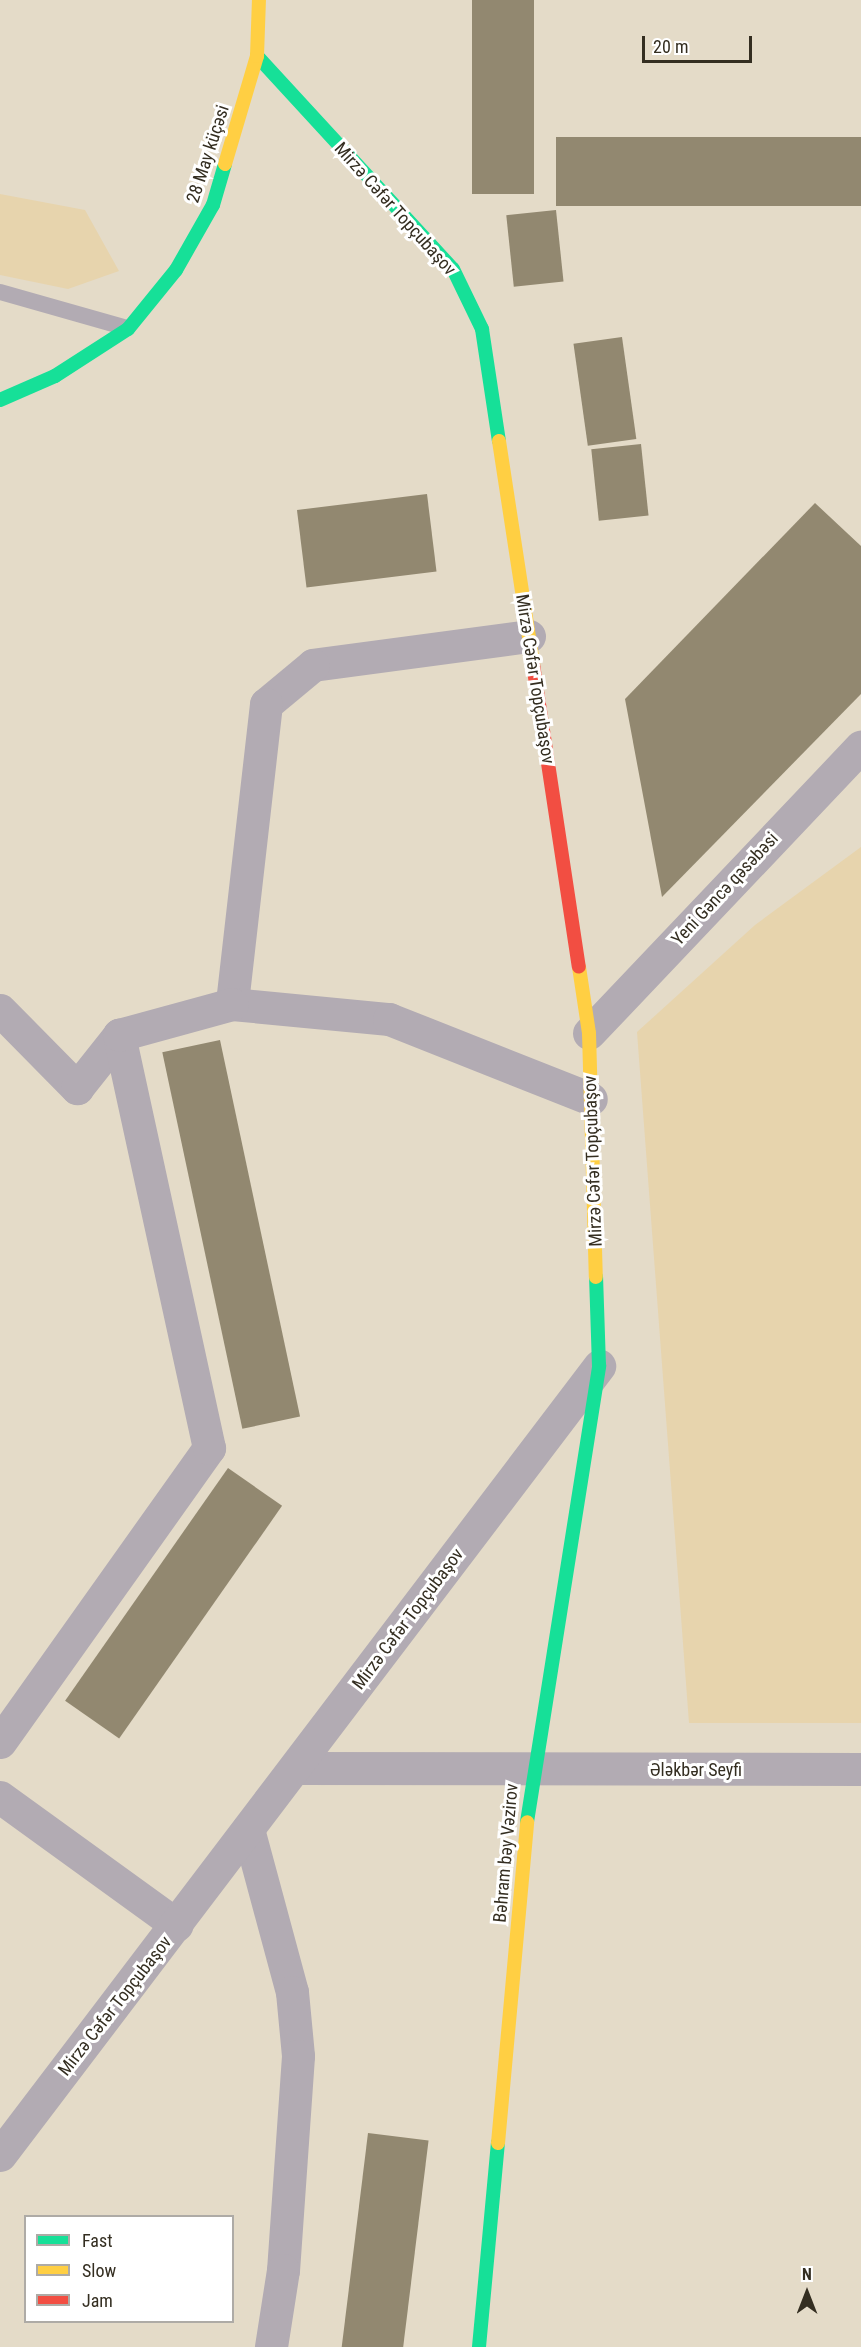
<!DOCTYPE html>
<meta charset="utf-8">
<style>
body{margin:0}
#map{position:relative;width:861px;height:2347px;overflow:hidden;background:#e4dbc8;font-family:"Roboto Condensed",sans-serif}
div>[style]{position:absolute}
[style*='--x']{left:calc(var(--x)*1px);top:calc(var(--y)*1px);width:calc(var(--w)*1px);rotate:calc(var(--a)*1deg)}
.green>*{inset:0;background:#e7d4ad}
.building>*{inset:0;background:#928870;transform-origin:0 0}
.lane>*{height:16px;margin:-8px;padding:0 8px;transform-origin:8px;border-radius:8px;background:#b2abb3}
.street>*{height:33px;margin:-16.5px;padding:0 16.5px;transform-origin:16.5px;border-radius:16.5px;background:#b2abb3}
.fast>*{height:14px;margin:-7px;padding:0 7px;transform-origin:7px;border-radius:7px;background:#16e098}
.slow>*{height:14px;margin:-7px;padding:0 7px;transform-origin:7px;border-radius:7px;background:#ffcf43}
.jam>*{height:14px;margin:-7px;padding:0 7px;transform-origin:7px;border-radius:7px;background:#f24e42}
span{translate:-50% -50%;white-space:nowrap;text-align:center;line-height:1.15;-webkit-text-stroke:6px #fff;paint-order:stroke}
.street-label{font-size:18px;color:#342e21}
.legend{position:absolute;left:24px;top:2215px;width:210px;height:108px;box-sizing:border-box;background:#fff;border:2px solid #aeaba6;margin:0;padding:8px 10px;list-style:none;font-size:18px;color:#342e21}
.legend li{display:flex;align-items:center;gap:12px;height:30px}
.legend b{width:30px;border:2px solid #aeaba6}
.north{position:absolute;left:777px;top:2263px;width:60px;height:60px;-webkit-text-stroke:4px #fff;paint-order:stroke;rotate:0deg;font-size:16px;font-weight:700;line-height:24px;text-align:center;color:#342e21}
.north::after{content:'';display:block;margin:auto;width:21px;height:27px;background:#342e21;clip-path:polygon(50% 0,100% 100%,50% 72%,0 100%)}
.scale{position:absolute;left:642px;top:36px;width:110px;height:27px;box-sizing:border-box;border:3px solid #342e21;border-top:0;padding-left:8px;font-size:18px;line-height:21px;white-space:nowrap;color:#342e21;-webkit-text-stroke:4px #fff;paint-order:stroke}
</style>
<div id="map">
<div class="green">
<div style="clip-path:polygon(0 194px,85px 210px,119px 271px,68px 289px,0 275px)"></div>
<div style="clip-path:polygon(861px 847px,861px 1723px,689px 1723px,637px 1032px,755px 925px)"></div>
</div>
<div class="building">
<div style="left:472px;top:0;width:62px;height:194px"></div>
<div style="left:861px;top:137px;width:69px;height:305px;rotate:90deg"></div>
<div style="left:556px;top:210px;width:72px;height:50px;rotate:84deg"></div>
<div style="left:622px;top:337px;width:103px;height:49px;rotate:82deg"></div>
<div style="left:641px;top:444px;width:72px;height:50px;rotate:84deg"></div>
<div style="left:427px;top:494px;width:78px;height:131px;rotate:83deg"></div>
<div style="clip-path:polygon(815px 503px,861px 546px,861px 694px,662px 897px,625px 699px)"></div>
<div style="left:220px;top:1040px;width:385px;height:59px;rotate:78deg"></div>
<div style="left:228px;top:1468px;width:66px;height:284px;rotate:35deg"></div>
<div style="left:368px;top:2133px;width:61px;height:216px;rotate:7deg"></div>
</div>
<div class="lane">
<div style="--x:0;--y:292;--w:132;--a:15.8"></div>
</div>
<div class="street">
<div style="--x:529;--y:636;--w:218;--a:172.4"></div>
<div style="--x:313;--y:665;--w:61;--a:140.3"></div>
<div style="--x:266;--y:704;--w:302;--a:96.5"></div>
<div style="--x:232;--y:1004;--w:158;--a:5.5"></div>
<div style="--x:389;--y:1019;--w:217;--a:21.6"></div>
<div style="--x:0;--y:1010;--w:110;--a:45.4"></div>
<div style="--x:77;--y:1088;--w:68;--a:-51.6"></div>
<div style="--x:589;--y:1033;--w:395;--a:-46.5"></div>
<div style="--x:0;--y:1742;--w:361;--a:-54.6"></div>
<div style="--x:209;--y:1448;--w:423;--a:-102.3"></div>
<div style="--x:119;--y:1035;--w:117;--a:-15.3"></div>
<div style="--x:296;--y:1768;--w:565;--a:0.1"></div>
<div style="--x:0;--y:1797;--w:218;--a:35.9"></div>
<div style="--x:248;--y:1829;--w:169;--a:74.9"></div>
<div style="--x:292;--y:1992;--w:64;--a:84.6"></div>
<div style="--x:298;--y:2056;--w:215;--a:94"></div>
<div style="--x:283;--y:2270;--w:78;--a:98.9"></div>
<div style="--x:0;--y:2155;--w:991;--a:-52.79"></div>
</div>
<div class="fast">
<div style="--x:257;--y:56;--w:289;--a:47.4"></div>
<div style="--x:453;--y:269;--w:67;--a:64.2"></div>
<div style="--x:482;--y:329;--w:113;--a:81.4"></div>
<div style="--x:0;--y:400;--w:60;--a:-23.6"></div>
<div style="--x:55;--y:376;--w:87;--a:-32.8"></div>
<div style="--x:128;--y:329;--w:76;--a:-50.9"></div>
<div style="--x:176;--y:270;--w:75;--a:-60.4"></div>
<div style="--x:213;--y:205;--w:43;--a:-73.7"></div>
<div style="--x:527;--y:1822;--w:462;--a:-81"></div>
<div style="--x:599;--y:1366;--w:89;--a:-91.9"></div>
<div style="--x:479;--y:2347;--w:205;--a:-84.7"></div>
</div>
<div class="slow">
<div style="--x:225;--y:164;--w:113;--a:-73.5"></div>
<div style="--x:257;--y:56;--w:56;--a:-88"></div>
<div style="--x:499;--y:441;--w:226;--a:81.3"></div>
<div style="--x:579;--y:967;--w:67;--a:81.4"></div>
<div style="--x:589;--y:1033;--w:244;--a:88.4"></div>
<div style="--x:498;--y:2143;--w:322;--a:-84.8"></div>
</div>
<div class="jam">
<div style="--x:533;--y:664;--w:306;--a:81.4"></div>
</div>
<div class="street-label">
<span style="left:208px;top:154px;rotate:-72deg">28 May küçəsi</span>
<span style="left:395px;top:209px;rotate:48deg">Mirzə Cəfər Topçubaşov</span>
<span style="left:535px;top:679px;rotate:81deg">Mirzə Cəfər Topçubaşov</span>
<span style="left:725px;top:889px;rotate:-47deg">Yeni Gəncə qəsəbəsi</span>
<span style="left:593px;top:1161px;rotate:-92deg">Mirzə Cəfər Topçubaşov</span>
<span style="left:408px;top:1619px;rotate:-53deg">Mirzə Cəfər Topçubaşov</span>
<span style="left:696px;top:1770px">Ələkbər Seyfi</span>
<span style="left:506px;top:1853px;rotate:-85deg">Bəhram bəy Vəzirov</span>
<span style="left:115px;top:2006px;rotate:-52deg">Mirzə Cəfər Topçubaşov</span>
</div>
<ul class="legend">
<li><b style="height:8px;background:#16e098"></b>Fast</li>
<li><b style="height:8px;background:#ffcf43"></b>Slow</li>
<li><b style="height:8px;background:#f24e42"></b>Jam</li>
</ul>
<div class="north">N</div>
<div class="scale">20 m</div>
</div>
